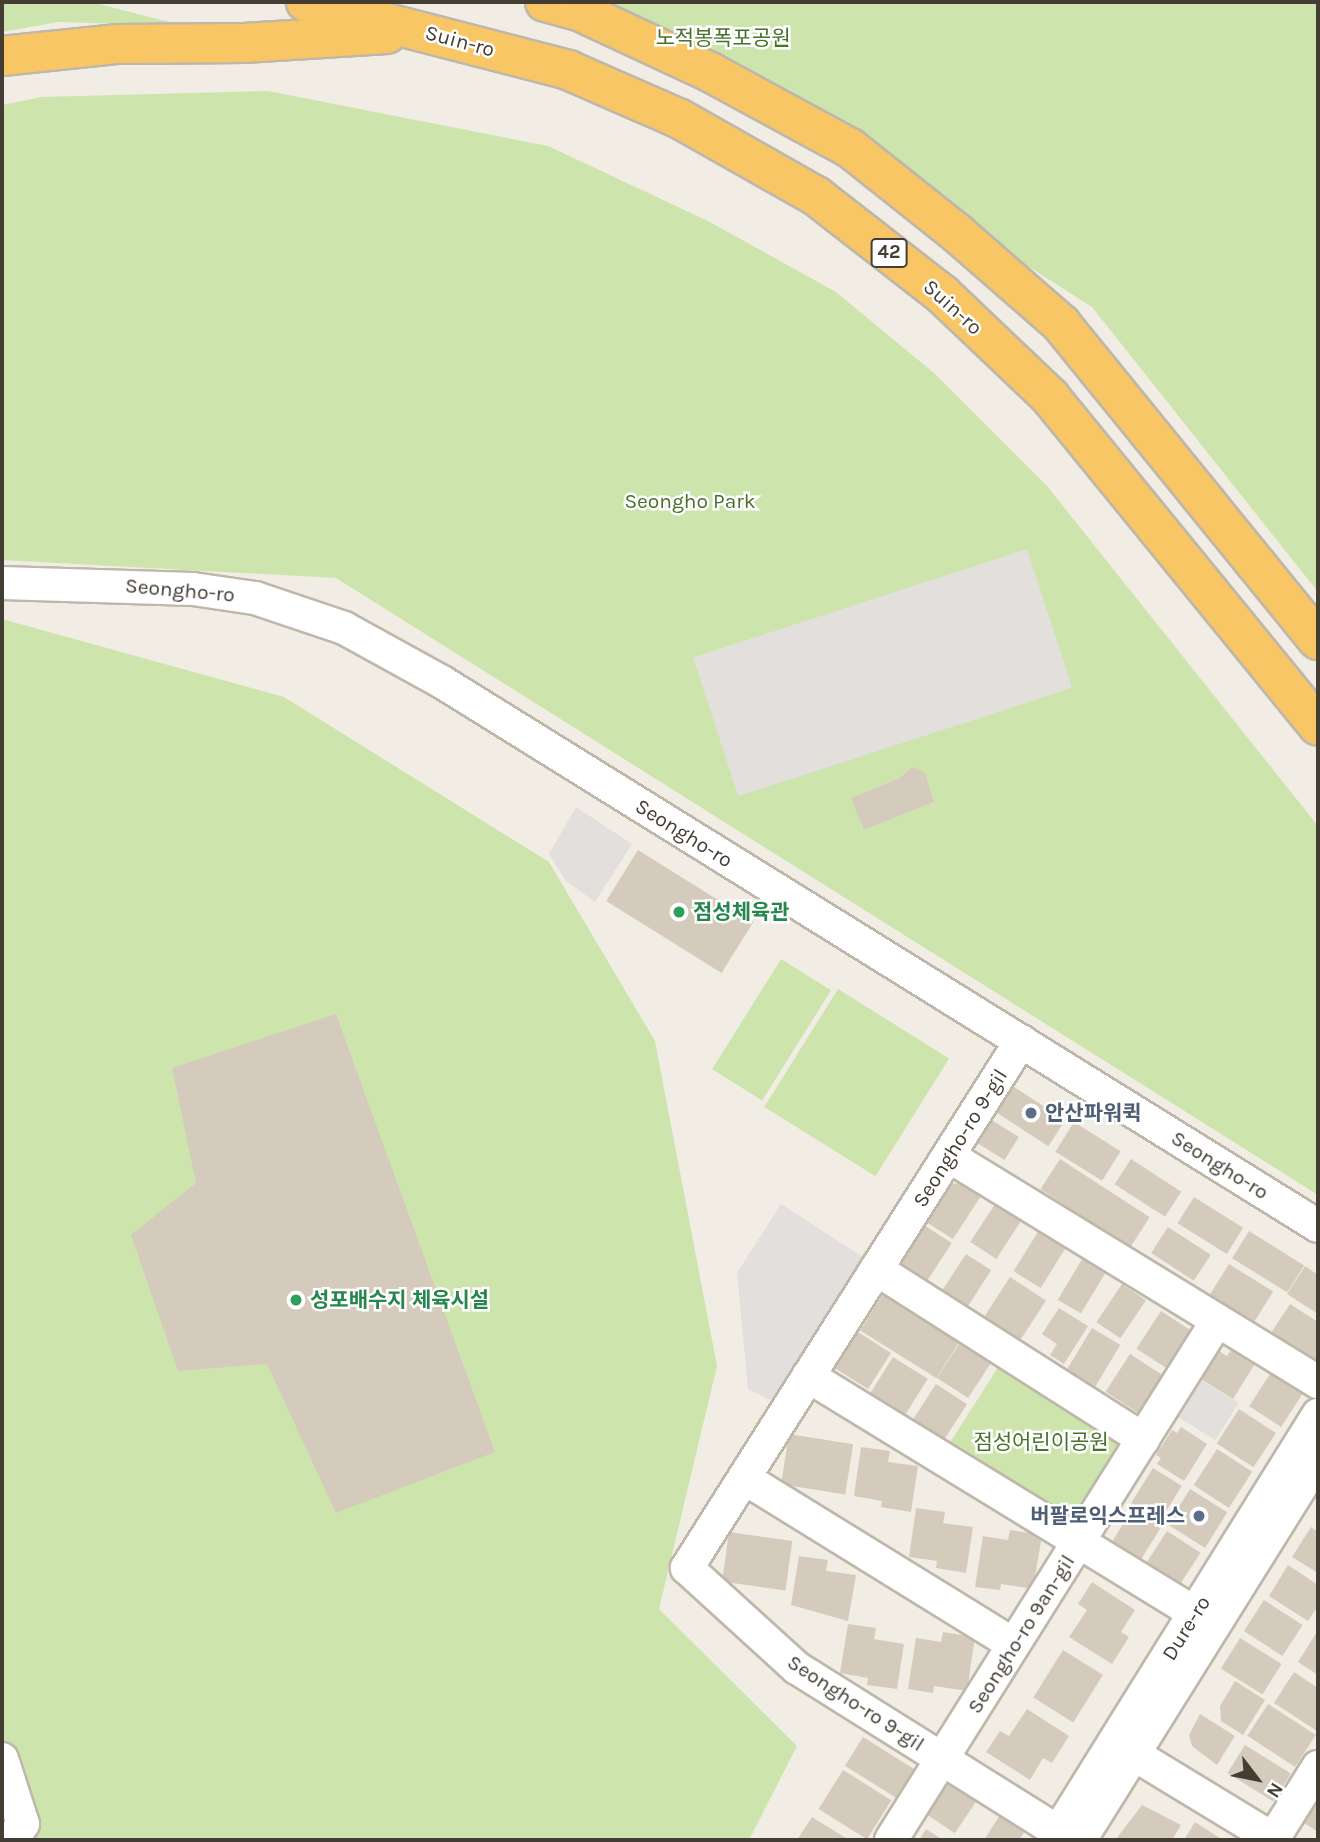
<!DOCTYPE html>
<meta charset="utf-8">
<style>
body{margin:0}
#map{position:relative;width:1320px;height:1842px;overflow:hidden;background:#f1ede4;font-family:Karla,"Noto Sans KR",sans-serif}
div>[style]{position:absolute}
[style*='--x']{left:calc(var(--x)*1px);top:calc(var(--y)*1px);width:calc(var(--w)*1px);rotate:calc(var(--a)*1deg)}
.green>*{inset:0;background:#cde5ad;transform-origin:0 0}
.parking>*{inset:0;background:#e2dfdc;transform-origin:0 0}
.building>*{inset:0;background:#d5cbbc;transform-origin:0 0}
.roads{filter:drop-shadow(2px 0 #bfb7aa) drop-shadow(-2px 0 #bfb7aa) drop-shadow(0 2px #bfb7aa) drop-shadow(0 -2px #bfb7aa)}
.minor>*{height:32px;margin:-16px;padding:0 16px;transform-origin:16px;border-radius:16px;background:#fff}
.highway>*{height:38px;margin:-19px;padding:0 19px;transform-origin:19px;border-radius:19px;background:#f9c666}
.dots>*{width:19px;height:19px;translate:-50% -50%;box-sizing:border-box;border:4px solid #fff;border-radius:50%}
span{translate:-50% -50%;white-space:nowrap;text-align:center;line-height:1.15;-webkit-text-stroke:5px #fff;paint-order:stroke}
.shield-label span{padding:2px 5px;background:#fff;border:2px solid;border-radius:5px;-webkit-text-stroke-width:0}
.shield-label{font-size:19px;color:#433d34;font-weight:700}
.park-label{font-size:21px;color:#46722a}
.street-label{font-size:21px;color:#433d34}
.leisure-label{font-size:21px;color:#27864d;font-weight:700}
.left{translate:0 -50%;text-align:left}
.service-label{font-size:21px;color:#4e5e75;font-weight:700}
.right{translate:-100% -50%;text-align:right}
.frame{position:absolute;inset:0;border:4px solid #433d34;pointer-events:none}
.north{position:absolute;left:1222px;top:1744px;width:70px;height:70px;-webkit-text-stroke:5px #fff;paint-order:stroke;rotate:122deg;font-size:19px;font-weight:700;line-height:28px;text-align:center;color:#433d34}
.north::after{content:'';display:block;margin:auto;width:24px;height:32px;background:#433d34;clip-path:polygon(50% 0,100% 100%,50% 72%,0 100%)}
</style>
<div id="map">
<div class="green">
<div style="clip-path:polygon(2px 2px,91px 2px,185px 26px,58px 22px,2px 32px)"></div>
<div style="clip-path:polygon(539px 2px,1318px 2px,1318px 592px,1092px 307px,742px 84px)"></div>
<div style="clip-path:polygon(268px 91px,548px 146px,708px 221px,836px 292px,934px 373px,1047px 486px,1318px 826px,1318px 1195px,336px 578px,2px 560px,2px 105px,41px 97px)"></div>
<div style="clip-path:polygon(2px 619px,284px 697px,549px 862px,655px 1041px,717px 1366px,659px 1609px,797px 1746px,749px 1840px,28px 1840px,35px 1837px,2px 1750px)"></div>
<div style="left:781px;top:959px;width:59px;height:130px;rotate:32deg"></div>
<div style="left:838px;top:989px;width:131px;height:139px;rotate:32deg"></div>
<div style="clip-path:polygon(1004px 1358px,1122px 1433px,1126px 1449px,1083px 1516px,1067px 1519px,949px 1444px)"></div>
</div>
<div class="parking">
<div style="left:1027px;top:549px;width:146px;height:351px;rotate:72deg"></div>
<div style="clip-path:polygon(576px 807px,632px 844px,595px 902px,566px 881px,549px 854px)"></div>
<div style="clip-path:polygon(781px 1204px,866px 1259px,775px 1402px,748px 1389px,737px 1273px)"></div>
<div style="left:1197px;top:1377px;width:49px;height:44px;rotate:32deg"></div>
</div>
<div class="building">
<div style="clip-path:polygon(913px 767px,925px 773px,934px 802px,864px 830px,851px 798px,898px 779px)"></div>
<div style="left:638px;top:850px;width:136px;height:60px;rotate:32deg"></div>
<div style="clip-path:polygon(336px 1014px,495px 1452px,336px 1513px,267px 1364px,178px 1371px,131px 1235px,196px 1183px,172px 1068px)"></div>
<div style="left:1014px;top:1087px;width:61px;height:31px;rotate:33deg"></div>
<div style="left:990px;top:1119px;width:34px;height:27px;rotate:32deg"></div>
<div style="left:1074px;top:1122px;width:55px;height:35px;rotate:32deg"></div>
<div style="left:1060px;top:1159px;width:107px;height:36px;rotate:33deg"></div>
<div style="left:1131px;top:1159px;width:60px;height:30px;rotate:33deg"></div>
<div style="clip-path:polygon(960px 1183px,981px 1196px,953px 1239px,923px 1220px,946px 1185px)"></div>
<div style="left:1194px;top:1197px;width:58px;height:31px;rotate:32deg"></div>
<div style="left:997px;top:1201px;width:31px;height:49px;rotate:33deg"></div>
<div style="left:924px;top:1225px;width:33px;height:48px;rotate:33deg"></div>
<div style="left:1041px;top:1227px;width:32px;height:52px;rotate:32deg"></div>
<div style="left:1168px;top:1227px;width:51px;height:31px;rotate:33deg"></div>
<div style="left:1249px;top:1231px;width:65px;height:32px;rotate:32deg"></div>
<div style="left:966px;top:1254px;width:30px;height:49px;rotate:33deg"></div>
<div style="left:1084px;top:1256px;width:27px;height:51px;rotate:31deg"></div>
<div style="left:1229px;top:1264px;width:52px;height:38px;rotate:32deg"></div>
<div style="clip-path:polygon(1305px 1266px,1318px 1275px,1318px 1314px,1287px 1294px)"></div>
<div style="left:1010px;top:1277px;width:43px;height:51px;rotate:33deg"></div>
<div style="left:1122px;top:1284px;width:29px;height:46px;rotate:34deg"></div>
<div style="left:883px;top:1294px;width:90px;height:43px;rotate:32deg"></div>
<div style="clip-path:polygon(1290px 1304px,1318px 1322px,1318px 1364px,1271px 1333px)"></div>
<div style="clip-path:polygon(1059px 1308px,1088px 1326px,1064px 1364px,1050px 1355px,1057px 1344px,1042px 1334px)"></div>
<div style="left:1161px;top:1311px;width:35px;height:45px;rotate:33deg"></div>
<div style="clip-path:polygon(850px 1327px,891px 1353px,868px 1389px,833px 1367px,831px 1357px)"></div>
<div style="left:1092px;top:1328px;width:33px;height:50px;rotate:31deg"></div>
<div style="left:961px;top:1341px;width:37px;height:44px;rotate:33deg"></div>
<div style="clip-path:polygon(1233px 1347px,1256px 1362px,1233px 1399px,1198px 1377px,1216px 1349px,1227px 1356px)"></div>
<div style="left:1130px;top:1354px;width:40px;height:45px;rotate:33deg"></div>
<div style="left:893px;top:1357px;width:41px;height:44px;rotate:32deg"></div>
<div style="left:1272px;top:1371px;width:38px;height:42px;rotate:33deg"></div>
<div style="left:936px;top:1384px;width:37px;height:42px;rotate:33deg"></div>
<div style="left:1239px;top:1409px;width:44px;height:41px;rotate:33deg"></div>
<div style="clip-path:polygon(1181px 1427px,1207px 1444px,1184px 1481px,1157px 1464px,1161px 1458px,1156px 1455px,1172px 1430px,1177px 1433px)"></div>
<div style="left:789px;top:1434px;width:65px;height:51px;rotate:9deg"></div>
<div style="clip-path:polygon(861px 1447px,890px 1451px,888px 1462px,918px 1466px,911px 1512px,881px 1507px,882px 1501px,854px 1496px)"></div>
<div style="left:1217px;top:1449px;width:42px;height:43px;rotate:33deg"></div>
<div style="left:1153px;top:1468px;width:34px;height:41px;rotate:32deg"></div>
<div style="left:1190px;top:1489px;width:44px;height:42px;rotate:32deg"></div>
<div style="clip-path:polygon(916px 1508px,945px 1512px,943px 1523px,973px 1527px,966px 1573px,936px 1568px,937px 1561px,909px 1557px)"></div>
<div style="left:1133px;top:1508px;width:34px;height:40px;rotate:32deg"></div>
<div style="clip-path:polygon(1311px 1527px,1318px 1532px,1318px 1573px,1292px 1557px)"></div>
<div style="clip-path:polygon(1010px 1530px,1042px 1535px,1033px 1589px,1001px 1584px,1000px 1590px,975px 1587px,983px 1536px,1008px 1540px)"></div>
<div style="left:1167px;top:1531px;width:40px;height:42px;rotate:33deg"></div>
<div style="left:729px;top:1532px;width:64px;height:50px;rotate:8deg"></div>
<div style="clip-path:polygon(799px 1556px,828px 1560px,826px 1571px,856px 1575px,848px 1621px,791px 1605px)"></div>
<div style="clip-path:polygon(1288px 1565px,1318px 1585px,1318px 1606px,1308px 1621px,1269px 1596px)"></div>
<div style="clip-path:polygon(1092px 1582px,1135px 1610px,1121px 1632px,1129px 1637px,1112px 1664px,1069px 1637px,1087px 1610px,1078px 1604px)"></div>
<div style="left:1264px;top:1600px;width:46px;height:37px;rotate:33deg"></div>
<div style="clip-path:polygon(848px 1624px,876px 1628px,874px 1639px,904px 1644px,897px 1689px,867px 1685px,868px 1678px,840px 1673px)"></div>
<div style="clip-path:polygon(1318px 1630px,1318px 1675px,1298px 1662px)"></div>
<div style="clip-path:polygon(943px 1632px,975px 1637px,967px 1691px,934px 1686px,933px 1693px,908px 1689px,916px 1638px,941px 1642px)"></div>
<div style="left:1240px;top:1638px;width:49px;height:36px;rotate:32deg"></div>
<div style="left:1063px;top:1650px;width:47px;height:56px;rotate:32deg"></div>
<div style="clip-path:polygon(1294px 1672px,1318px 1688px,1317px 1731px,1274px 1703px)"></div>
<div style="clip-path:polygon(1235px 1681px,1265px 1700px,1243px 1735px,1221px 1721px,1220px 1706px)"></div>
<div style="left:1268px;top:1704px;width:57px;height:38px;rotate:33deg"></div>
<div style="clip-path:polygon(1027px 1709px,1069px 1736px,1052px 1763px,1043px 1758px,1030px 1780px,986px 1752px,1000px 1731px,1009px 1736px)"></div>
<div style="clip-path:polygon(1200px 1714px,1235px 1736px,1217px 1765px,1192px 1746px,1189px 1735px)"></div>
<div style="left:863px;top:1737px;width:64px;height:34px;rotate:32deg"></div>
<div style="left:1245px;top:1745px;width:54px;height:33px;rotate:32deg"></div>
<div style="left:843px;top:1770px;width:57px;height:46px;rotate:32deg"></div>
<div style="left:949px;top:1781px;width:34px;height:40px;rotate:34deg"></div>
<div style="clip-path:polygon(1318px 1793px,1318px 1832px,1301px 1821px)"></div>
<div style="clip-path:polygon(1142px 1805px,1181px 1825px,1172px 1840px,1116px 1839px)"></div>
<div style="clip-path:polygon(1000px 1815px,1025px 1831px,1019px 1840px,984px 1840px)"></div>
<div style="clip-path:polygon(812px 1817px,849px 1840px,797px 1840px)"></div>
<div style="clip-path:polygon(1195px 1822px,1223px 1840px,1184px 1840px)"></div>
<div style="clip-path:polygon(926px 1829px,943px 1840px,919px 1840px)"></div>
</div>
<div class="roads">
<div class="minor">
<div style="--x:2;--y:583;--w:191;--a:1.8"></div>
<div style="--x:193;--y:589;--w:63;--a:8.3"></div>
<div style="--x:255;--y:598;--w:94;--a:18.6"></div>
<div style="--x:344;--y:628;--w:112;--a:28.9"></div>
<div style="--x:442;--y:682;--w:1031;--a:31.84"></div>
<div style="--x:1021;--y:1041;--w:624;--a:122.37"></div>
<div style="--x:687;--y:1568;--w:149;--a:42.3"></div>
<div style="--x:797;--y:1668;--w:308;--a:32.1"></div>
<div style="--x:949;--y:1156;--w:433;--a:31.5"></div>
<div style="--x:876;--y:1269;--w:317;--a:32.5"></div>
<div style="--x:808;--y:1376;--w:454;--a:31.5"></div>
<div style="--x:744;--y:1478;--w:316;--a:31.7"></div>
<div style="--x:1117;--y:1744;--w:185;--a:31.3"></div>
<div style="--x:2;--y:1759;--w:68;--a:72.1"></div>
<div style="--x:23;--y:1824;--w:20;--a:127"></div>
<div style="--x:1273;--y:1839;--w:85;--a:-58"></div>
<div style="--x:891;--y:1840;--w:613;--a:-57.87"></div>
<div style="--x:1053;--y:1840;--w:501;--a:-58.06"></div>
<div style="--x:1080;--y:1840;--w:449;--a:-58"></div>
</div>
<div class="highway">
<div style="--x:306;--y:2;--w:271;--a:14.5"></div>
<div style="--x:568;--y:70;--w:122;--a:23.6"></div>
<div style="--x:680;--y:119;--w:156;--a:29.5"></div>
<div style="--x:816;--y:196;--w:160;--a:37.9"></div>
<div style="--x:942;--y:294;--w:149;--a:43.6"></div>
<div style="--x:1050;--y:397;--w:424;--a:50.8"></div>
<div style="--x:545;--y:2;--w:35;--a:15"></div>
<div style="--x:579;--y:11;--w:145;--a:25"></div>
<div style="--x:710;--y:72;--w:159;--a:28.5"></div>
<div style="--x:850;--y:148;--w:138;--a:38.5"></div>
<div style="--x:958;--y:234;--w:137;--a:41.1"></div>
<div style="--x:1061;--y:324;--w:407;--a:50.9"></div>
<div style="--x:2;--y:56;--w:117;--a:-5.9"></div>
<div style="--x:118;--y:44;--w:126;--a:-0.5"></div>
<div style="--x:244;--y:43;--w:143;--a:-3.6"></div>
</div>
</div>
<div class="dots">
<div style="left:679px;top:912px;background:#2e9e5b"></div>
<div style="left:1031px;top:1113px;background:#5c6f8a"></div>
<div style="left:296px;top:1300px;background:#2e9e5b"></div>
<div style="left:1199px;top:1516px;background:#5c6f8a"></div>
</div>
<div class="shield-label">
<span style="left:889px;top:253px">42</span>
</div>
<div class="park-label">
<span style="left:723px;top:38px">노적봉폭포공원</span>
<span style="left:690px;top:501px">Seongho Park</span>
<span style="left:1041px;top:1442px">점성어린이공원</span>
</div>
<div class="street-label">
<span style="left:460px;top:41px;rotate:15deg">Suin-ro</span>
<span style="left:953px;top:307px;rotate:42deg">Suin-ro</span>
<span style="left:180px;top:590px;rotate:5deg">Seongho-ro</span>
<span style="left:684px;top:833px;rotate:32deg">Seongho-ro</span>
<span style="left:960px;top:1138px;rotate:-58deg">Seongho-ro 9-gil</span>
<span style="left:1220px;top:1165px;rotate:32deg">Seongho-ro</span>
<span style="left:1186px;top:1628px;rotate:-58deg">Dure-ro</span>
<span style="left:1021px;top:1634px;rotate:-58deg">Seongho-ro 9an-gil</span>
<span style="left:856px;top:1703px;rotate:33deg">Seongho-ro 9-gil</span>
</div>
<div class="leisure-label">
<span class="left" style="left:693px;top:912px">점성체육관</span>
<span class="left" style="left:310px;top:1300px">성포배수지 체육시설</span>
</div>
<div class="service-label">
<span class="left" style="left:1045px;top:1113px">안산파워퀵</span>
<span class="right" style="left:1185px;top:1516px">버팔로익스프레스</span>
</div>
<div class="frame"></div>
<div class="north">N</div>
</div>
